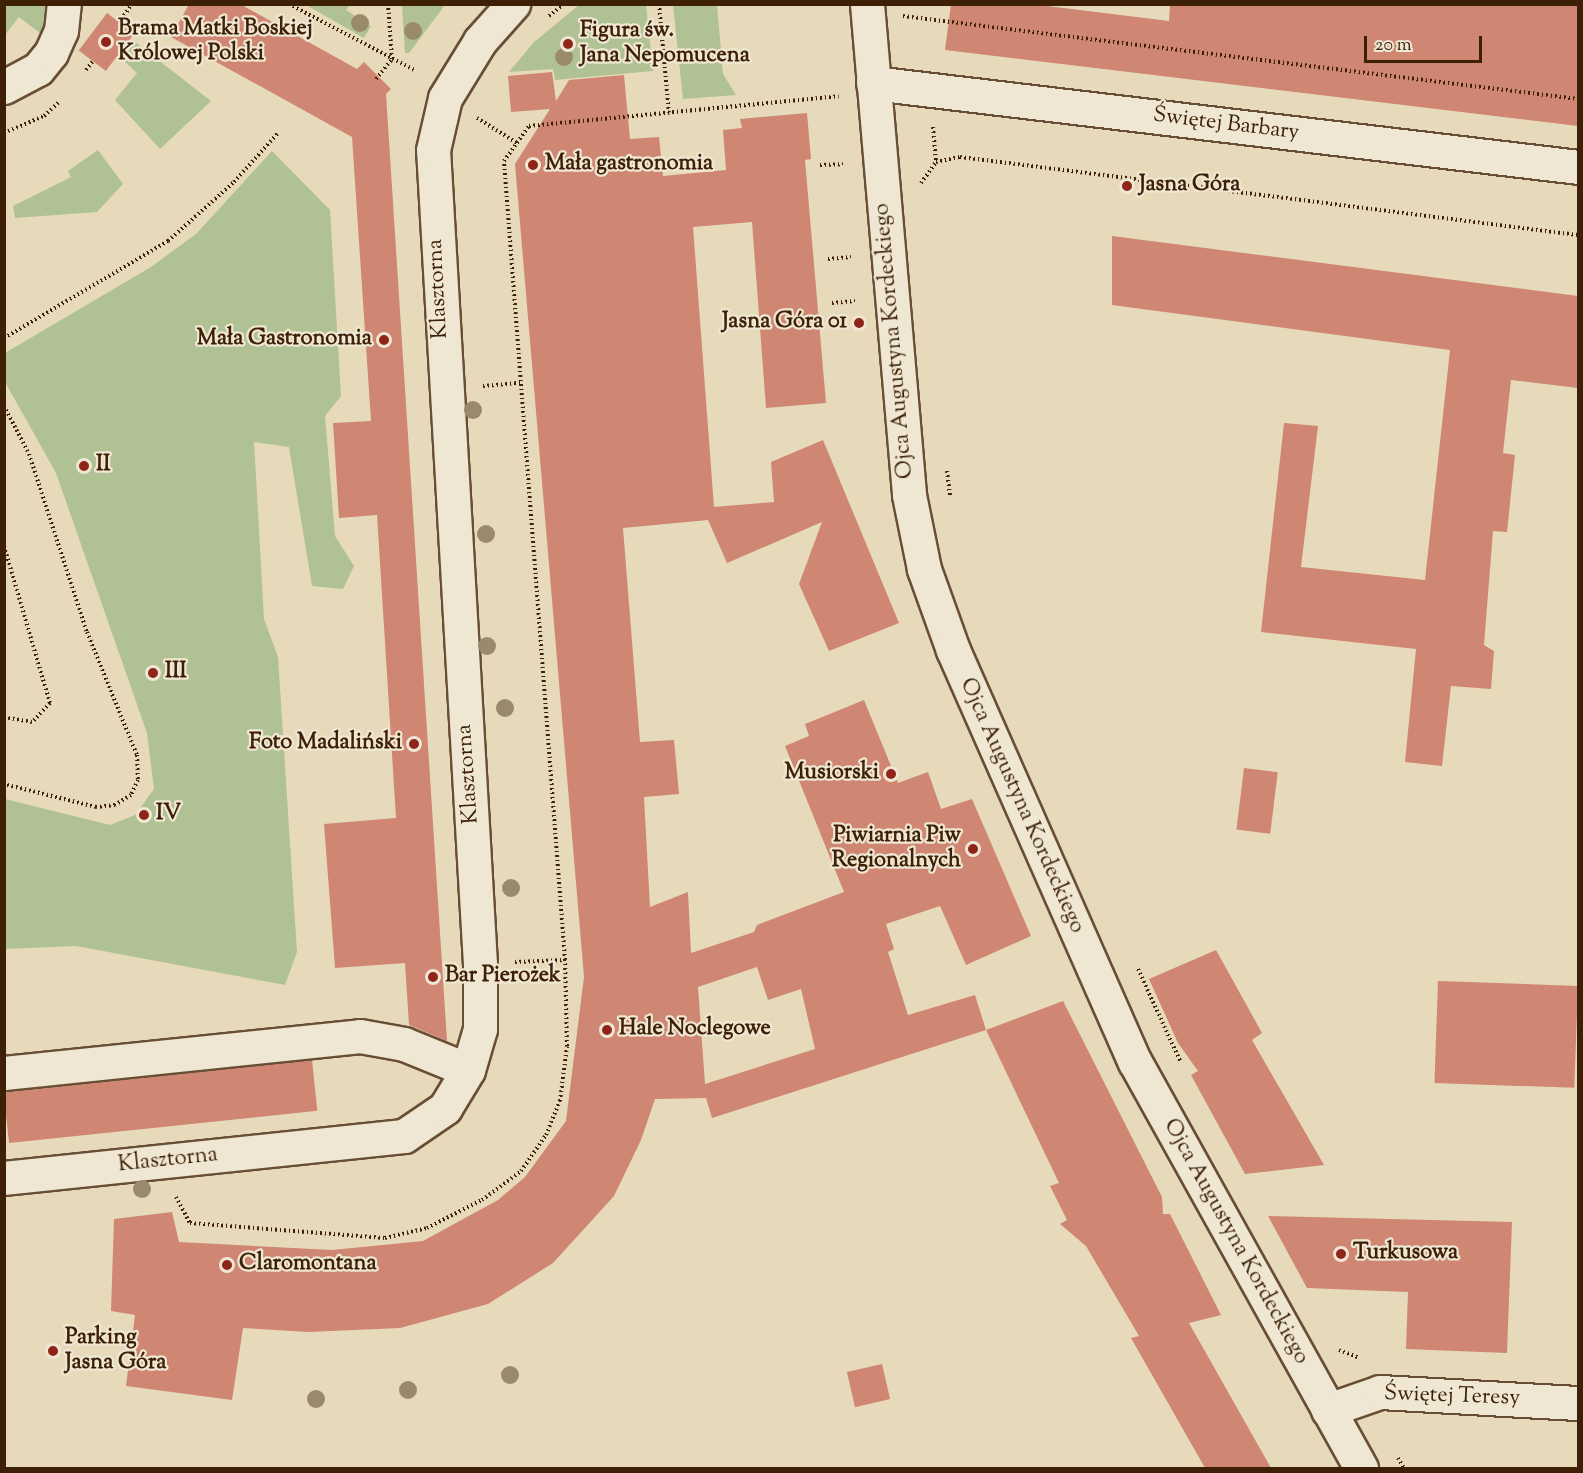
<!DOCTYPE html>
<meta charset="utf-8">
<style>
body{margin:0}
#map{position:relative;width:1583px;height:1473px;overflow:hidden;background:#e6dabb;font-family:"Sorts Mill Goudy",serif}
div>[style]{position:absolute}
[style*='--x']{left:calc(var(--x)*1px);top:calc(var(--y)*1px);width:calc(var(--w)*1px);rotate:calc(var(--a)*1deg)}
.green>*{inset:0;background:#b0c194}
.building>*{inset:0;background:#cf8673;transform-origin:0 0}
.path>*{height:4px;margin-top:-2px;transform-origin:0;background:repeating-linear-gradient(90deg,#3e2007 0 1.5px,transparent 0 4.5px)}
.roads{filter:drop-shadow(2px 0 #684e34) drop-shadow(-2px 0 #684e34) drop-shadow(0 2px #684e34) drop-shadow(0 -2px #684e34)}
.minor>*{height:33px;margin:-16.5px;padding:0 16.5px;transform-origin:16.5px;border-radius:16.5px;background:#efe7d3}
.trees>*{width:18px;height:18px;margin:-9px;border-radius:50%;background:#998a6b}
.dots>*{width:16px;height:16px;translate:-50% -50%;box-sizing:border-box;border:3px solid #efe7d3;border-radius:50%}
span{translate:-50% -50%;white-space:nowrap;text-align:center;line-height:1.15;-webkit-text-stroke:4.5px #efe7d3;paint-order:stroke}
.poi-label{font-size:22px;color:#3e2007;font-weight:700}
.left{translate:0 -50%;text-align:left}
.right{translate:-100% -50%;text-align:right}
.street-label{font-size:22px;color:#3e2007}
.frame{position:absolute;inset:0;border:6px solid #3e2007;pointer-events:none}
.scale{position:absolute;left:1364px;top:36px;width:118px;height:27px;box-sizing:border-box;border:3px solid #3e2007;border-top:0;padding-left:8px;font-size:18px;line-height:21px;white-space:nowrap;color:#3e2007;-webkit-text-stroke:4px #efe7d3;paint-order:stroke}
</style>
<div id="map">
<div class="green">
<div style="clip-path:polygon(5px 5px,51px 5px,45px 29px,40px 33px,19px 17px,5px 35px)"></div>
<div style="clip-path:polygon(306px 5px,350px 5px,346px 10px,371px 26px,364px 38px)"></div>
<div style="clip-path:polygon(402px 5px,445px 5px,409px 53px,405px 53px)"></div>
<div style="clip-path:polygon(579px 5px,646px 5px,653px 71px,555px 80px,553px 69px,509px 72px,534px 42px)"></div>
<div style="clip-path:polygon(673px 5px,717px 5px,723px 74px,736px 95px,683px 99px)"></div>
<div style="clip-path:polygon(135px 42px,211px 101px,160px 149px,115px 100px,137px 73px,122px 59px)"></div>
<div style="clip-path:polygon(98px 150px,123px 184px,97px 212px,15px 218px,13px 206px,71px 177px,68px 171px)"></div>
<div style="clip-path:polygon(272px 151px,330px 210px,341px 396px,325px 416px,335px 536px,354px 566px,343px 589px,312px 586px,289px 447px,254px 442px,264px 619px,278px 657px,297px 952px,285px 985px,76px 946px,5px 949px,5px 799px,110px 825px,135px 815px,154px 789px,147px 733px,56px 473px,5px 382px,5px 353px,151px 267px,196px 234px)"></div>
</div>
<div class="building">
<div style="clip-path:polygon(189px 4px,240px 4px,357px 69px,364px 62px,391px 89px,386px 94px,447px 1041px,409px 1025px,405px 963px,335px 968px,324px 824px,396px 818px,377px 515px,339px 518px,333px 423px,371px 421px,352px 137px,171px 37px)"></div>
<div style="clip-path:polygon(951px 4px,1031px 4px,1169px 21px,1170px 4px,1578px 4px,1578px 126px,945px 50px)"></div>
<div style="left:107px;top:13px;width:34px;height:47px;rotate:37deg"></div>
<div style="clip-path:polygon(evenodd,552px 72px,556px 101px,569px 80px,624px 75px,630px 139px,659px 137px,663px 176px,726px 170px,723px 130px,742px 128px,740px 119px,807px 113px,811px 159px,805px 160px,826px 403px,766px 408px,752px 222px,693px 227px,714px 507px,774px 502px,771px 462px,823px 440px,899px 623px,829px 651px,799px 584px,822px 522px,727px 563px,708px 520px,623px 528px,640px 742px,674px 740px,679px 794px,644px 797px,650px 907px,688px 892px,691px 953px,754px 932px,757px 925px,844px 892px,785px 746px,809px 736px,805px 724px,864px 700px,898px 783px,928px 772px,941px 809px,972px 799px,1031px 936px,966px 965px,940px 906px,886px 924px,894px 949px,888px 952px,908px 1015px,975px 995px,986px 1030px,712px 1118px,706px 1098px,655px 1099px,641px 1140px,614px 1196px,553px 1263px,488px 1304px,400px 1328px,308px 1332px,243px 1328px,232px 1400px,126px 1386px,135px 1315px,111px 1311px,114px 1219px,172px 1212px,179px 1242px,332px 1250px,423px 1241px,498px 1200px,525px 1177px,566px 1121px,584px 977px,515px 164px,550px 109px,511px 112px,508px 76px,552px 72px,757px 967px,768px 1000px,801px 989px,815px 1049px,705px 1084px,698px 987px,757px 967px)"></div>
<div style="clip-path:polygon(1112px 236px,1578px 296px,1578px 388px,1511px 380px,1503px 453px,1515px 455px,1507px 532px,1493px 531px,1484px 645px,1494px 651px,1491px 689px,1451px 686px,1442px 766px,1405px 762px,1416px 649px,1261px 632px,1284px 423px,1318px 426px,1301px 567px,1425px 580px,1450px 350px,1112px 305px)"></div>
<div style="left:1244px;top:768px;width:34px;height:62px;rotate:7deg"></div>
<div style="clip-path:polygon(1216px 950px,1262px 1033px,1252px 1040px,1324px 1165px,1245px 1174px,1191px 1075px,1198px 1071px,1178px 1043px,1149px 979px)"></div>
<div style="left:1438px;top:981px;width:140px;height:102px;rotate:2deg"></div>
<div style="clip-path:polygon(1063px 1001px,1162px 1197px,1163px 1214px,1170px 1214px,1221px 1315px,1189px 1323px,1271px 1468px,1205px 1468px,1131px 1338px,1139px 1336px,1086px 1246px,1060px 1224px,1067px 1220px,1050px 1186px,1059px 1183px,986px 1030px)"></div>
<div style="left:312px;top:1060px;width:51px;height:310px;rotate:84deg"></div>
<div style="clip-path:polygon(1268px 1216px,1512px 1222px,1507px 1353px,1406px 1349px,1408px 1292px,1307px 1288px)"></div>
<div style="left:882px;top:1364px;width:36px;height:36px;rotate:77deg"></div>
</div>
<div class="path">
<div style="--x:289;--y:4;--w:141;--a:27.8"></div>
<div style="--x:659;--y:4;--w:109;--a:84.8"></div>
<div style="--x:549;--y:16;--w:19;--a:-39"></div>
<div style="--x:903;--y:16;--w:680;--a:7.01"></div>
<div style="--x:119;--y:23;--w:23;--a:-56"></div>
<div style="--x:86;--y:70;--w:11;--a:-52"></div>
<div style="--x:376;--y:79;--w:26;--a:-51"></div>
<div style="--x:392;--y:59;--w:55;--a:-94.2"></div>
<div style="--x:477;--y:118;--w:47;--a:32"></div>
<div style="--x:933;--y:127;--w:35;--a:85"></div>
<div style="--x:4;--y:133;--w:43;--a:-23"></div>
<div style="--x:44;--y:116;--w:22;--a:-43"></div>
<div style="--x:820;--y:165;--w:23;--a:-2"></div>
<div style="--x:921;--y:183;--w:26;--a:-54"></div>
<div style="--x:936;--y:162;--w:25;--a:-12"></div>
<div style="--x:960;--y:157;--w:623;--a:7.19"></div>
<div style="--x:828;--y:259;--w:23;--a:-5"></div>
<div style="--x:832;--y:303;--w:23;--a:-5"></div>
<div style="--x:4;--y:338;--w:191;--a:-30.6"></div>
<div style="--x:168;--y:241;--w:89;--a:-41.8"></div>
<div style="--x:234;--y:182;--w:67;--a:-48"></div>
<div style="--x:483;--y:386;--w:38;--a:-5"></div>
<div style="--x:4;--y:406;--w:54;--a:62.5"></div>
<div style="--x:29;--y:454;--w:187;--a:72"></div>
<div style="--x:87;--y:632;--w:133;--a:67.9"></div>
<div style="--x:137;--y:755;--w:25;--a:88"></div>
<div style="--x:138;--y:780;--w:17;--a:115"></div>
<div style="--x:131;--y:795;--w:19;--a:148"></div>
<div style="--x:115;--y:805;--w:19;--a:174"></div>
<div style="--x:96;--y:807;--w:95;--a:-166"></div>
<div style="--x:947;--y:471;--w:25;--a:83"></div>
<div style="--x:4;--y:546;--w:164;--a:73.7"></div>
<div style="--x:50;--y:703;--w:26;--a:133"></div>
<div style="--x:32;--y:722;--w:28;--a:-170"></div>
<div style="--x:515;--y:962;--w:50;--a:-2.3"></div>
<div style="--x:1138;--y:969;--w:103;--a:65.4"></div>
<div style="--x:176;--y:1197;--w:30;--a:62"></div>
<div style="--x:190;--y:1223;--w:196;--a:4.4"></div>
<div style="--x:385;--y:1238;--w:43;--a:-13.4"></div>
<div style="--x:427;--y:1228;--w:62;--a:-27"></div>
<div style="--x:482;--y:1200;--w:49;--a:-36.6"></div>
<div style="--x:521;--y:1171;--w:44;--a:-55.2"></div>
<div style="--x:546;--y:1135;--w:37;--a:-68"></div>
<div style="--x:560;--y:1101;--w:55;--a:-82.7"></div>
<div style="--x:567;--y:1046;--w:86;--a:-91.3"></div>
<div style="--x:565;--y:960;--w:801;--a:-94.37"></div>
<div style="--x:504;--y:161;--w:43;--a:-54.5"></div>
<div style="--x:529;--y:126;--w:311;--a:-5.5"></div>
<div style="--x:1339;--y:1350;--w:22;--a:21"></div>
<div style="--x:1398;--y:1458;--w:12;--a:59"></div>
</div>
<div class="roads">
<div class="minor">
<div style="--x:867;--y:4;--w:493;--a:85.1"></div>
<div style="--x:909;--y:495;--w:76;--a:78.5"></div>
<div style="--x:924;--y:569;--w:86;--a:70.3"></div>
<div style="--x:953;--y:650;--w:450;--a:66.2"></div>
<div style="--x:1135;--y:1062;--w:465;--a:60.9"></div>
<div style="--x:873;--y:83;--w:710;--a:6.79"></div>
<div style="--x:4;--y:87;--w:38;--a:-28"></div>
<div style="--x:38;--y:69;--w:21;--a:-51"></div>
<div style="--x:51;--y:53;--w:24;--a:-66"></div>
<div style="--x:61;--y:31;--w:27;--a:-84"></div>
<div style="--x:4;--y:1073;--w:358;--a:-5.9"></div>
<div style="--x:360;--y:1036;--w:45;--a:10.3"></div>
<div style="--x:404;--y:1044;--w:69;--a:22.1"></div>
<div style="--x:4;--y:1178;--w:402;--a:-6"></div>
<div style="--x:404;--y:1136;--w:50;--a:-34.3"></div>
<div style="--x:445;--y:1108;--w:44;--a:-58.8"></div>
<div style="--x:468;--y:1070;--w:43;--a:-73.7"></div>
<div style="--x:480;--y:1029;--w:65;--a:-90"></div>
<div style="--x:480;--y:964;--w:815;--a:-93.3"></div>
<div style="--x:433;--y:150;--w:53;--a:-77"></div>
<div style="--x:445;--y:98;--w:67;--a:-58.4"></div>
<div style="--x:480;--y:41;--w:50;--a:-48.3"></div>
<div style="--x:1328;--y:1410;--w:55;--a:-19.1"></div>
<div style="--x:1380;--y:1392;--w:198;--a:3.2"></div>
</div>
</div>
<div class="trees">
<div style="left:360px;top:23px"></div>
<div style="left:413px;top:31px"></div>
<div style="left:564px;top:57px"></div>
<div style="left:473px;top:410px"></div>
<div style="left:486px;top:534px"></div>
<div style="left:487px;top:646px"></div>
<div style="left:505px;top:708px"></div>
<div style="left:511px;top:888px"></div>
<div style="left:142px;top:1189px"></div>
<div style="left:510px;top:1375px"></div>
<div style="left:408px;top:1390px"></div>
<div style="left:316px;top:1399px"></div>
</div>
<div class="dots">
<div style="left:106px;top:42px;background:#8f2418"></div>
<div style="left:568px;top:44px;background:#8f2418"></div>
<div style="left:533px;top:165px;background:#8f2418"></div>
<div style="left:1127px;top:186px;background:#8f2418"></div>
<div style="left:859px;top:323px;background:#8f2418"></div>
<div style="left:384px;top:340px;background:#8f2418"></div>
<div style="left:84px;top:466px;background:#8f2418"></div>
<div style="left:153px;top:673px;background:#8f2418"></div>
<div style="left:414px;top:744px;background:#8f2418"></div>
<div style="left:891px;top:774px;background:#8f2418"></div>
<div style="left:144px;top:815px;background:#8f2418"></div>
<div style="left:973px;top:849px;background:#8f2418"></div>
<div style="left:433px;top:977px;background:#8f2418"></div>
<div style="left:607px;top:1030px;background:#8f2418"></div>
<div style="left:1341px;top:1254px;background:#8f2418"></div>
<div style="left:227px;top:1265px;background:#8f2418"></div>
<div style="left:53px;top:1351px;background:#8f2418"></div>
</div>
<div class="poi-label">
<span class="left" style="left:118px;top:42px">Brama Matki Boskiej<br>Królowej Polski</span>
<span class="left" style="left:580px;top:44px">Figura św.<br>Jana Nepomucena</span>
<span class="left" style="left:545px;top:165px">Mała gastronomia</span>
<span class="left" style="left:1139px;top:186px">Jasna Góra</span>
<span class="right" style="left:847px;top:323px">Jasna Góra 01</span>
<span class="right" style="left:372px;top:340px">Mała Gastronomia</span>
<span class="left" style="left:96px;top:466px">II</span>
<span class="left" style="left:165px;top:673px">III</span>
<span class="right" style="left:402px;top:744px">Foto Madaliński</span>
<span class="right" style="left:879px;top:774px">Musiorski</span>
<span class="left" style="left:156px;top:815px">IV</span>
<span class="right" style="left:961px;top:849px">Piwiarnia Piw<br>Regionalnych</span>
<span class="left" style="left:445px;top:977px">Bar Pierożek</span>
<span class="left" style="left:619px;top:1030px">Hale Noclegowe</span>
<span class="left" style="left:1353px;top:1254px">Turkusowa</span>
<span class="left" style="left:239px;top:1265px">Claromontana</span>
<span class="left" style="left:65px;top:1351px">Parking<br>Jasna Góra</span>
</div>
<div class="street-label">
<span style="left:1226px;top:125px;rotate:7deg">Świętej Barbary</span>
<span style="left:439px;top:289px;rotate:-93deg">Klasztorna</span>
<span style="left:895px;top:341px;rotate:-95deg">Ojca Augustyna Kordeckiego</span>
<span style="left:469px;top:774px;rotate:-94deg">Klasztorna</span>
<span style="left:1021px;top:806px;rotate:66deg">Ojca Augustyna Kordeckiego</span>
<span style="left:168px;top:1161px;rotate:-6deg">Klasztorna</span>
<span style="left:1235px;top:1242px;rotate:61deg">Ojca Augustyna Kordeckiego</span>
<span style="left:1452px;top:1397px;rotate:2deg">Świętej Teresy</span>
</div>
<div class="frame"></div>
<div class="scale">20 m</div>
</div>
